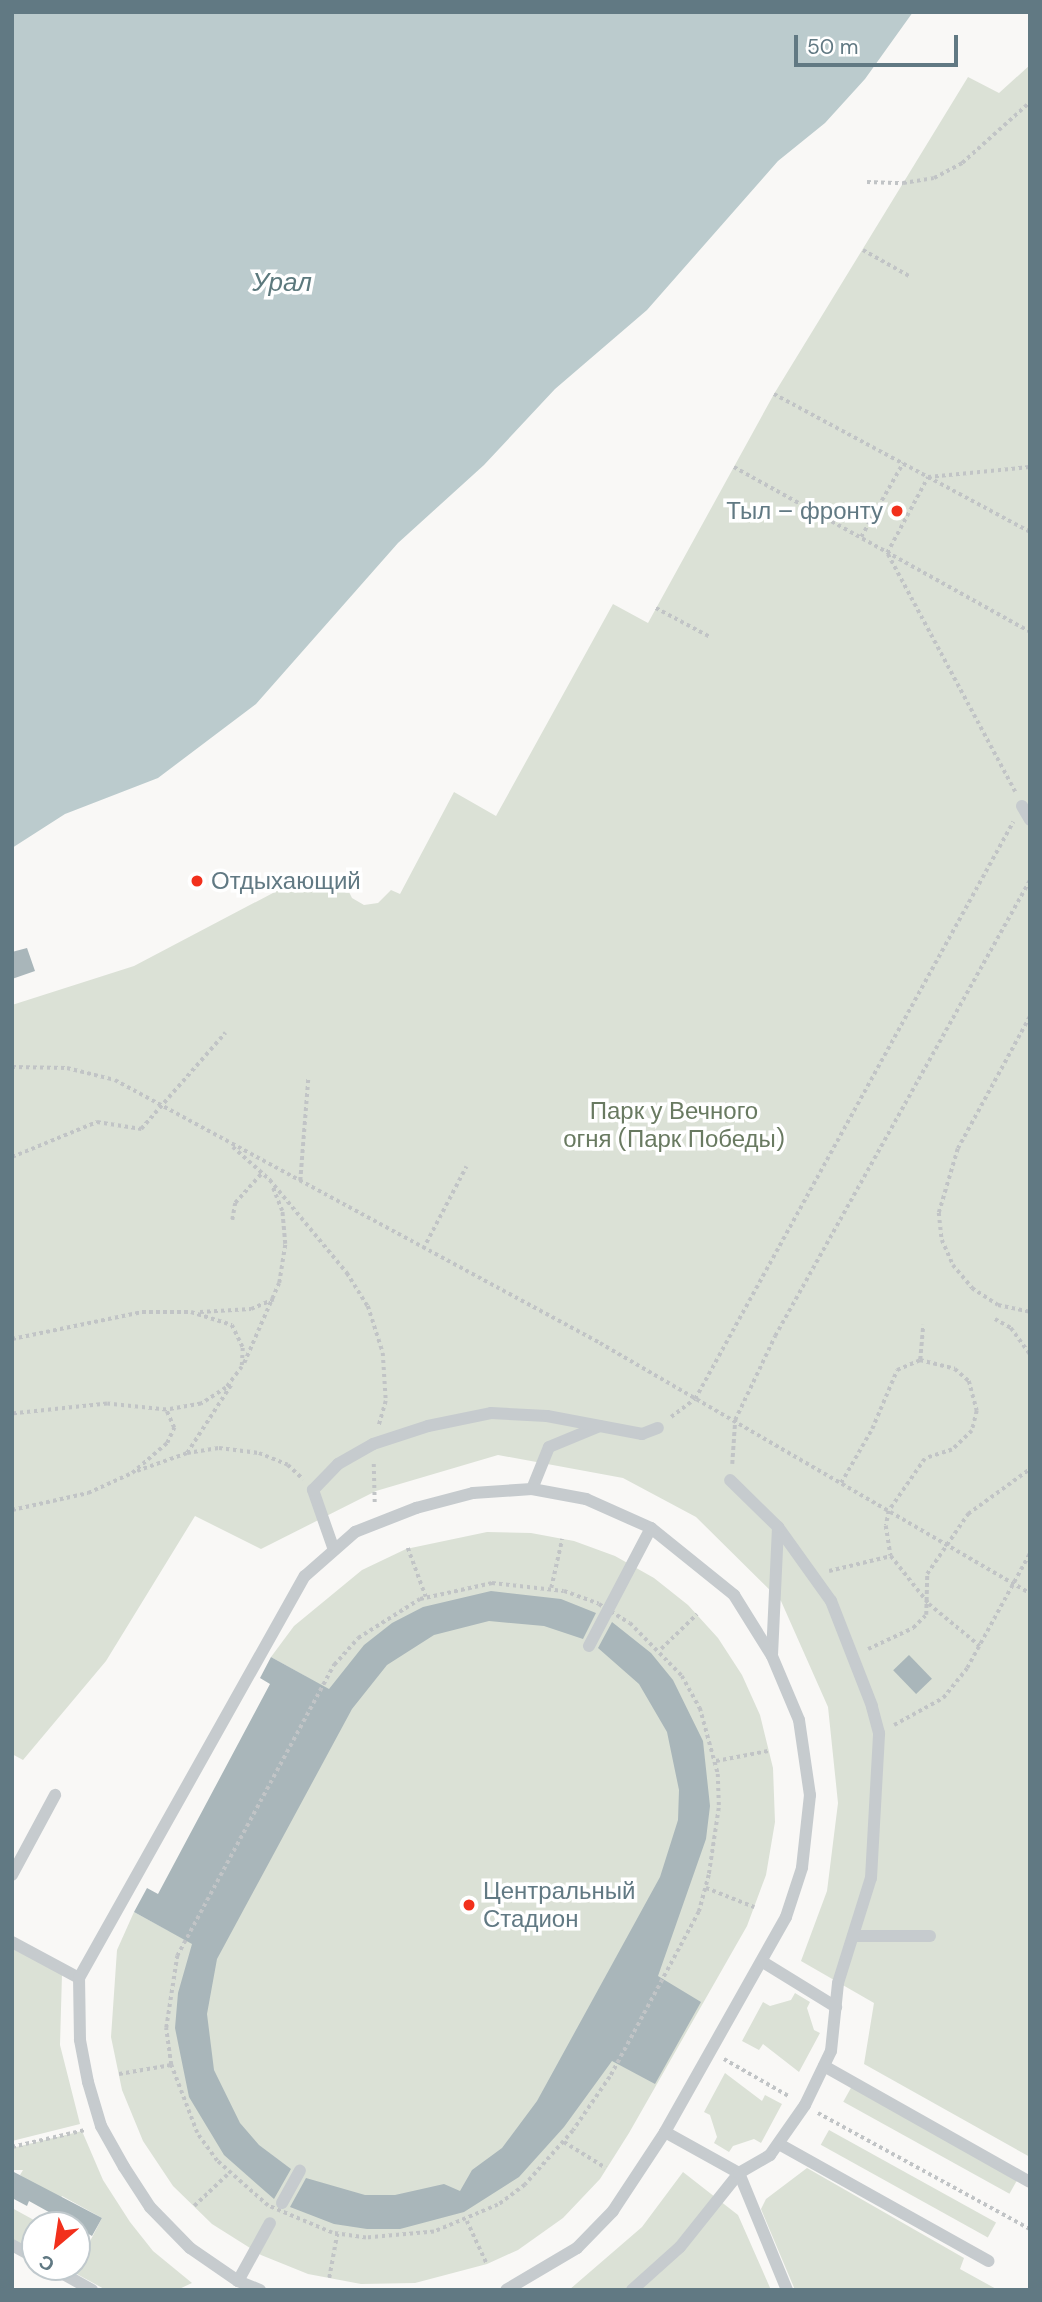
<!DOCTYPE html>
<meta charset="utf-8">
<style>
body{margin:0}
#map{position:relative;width:1042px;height:2302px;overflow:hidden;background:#f9f8f6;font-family:"DM Sans",sans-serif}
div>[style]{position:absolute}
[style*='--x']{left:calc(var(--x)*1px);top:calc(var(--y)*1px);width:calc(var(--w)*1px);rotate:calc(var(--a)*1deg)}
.green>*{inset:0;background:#dbe1d6;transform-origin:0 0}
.water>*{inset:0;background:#bbcbcd}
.building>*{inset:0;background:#a9b6ba;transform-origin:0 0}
.path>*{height:3.5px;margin-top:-1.75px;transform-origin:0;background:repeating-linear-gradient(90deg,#c1c4c6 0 3.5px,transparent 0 7px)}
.service>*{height:12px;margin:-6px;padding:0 6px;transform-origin:6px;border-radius:6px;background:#c6cbce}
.dots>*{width:19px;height:19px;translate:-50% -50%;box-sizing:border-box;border:4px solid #fff;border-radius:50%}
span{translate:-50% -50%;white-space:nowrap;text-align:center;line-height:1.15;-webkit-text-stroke:7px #fff;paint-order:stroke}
.poi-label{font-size:24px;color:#617983}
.right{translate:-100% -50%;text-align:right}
.left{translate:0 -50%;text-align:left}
.park-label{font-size:24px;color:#697a61}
.water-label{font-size:26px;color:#5c797d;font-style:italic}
.frame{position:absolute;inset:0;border:14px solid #617983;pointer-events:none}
.north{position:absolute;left:21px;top:2211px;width:70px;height:70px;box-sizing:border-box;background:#fff;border:2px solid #c0c9cd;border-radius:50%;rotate:209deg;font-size:19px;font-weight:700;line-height:28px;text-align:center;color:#617983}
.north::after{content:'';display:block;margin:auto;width:24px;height:32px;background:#f2301c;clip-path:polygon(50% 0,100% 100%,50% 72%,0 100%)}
.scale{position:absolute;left:794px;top:35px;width:164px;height:32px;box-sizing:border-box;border:4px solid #617983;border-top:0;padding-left:9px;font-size:21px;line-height:24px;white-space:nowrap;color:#617983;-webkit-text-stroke:5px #fff;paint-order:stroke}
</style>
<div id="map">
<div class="green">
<div style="clip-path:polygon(1030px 65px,1030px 2157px,864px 2064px,874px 2003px,801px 1961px,827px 1891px,838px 1803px,828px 1707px,781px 1601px,696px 1517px,623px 1478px,498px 1455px,376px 1491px,261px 1549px,195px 1516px,106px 1661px,23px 1760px,12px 1754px,12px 1005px,134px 966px,309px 874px,343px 880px,352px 898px,364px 905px,378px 903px,391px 890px,400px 894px,454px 792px,496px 816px,613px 604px,648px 623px,774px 394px,968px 77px,999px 93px)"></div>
<div style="clip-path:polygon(487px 1532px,531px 1533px,574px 1541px,615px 1556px,654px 1578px,688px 1605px,718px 1638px,742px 1675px,760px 1715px,773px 1768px,775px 1822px,766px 1875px,747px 1926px,629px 2133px,600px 2179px,563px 2218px,518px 2250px,487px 2264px,415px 2283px,361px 2284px,308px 2274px,261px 2255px,212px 2224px,173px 2186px,143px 2141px,122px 2090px,111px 2037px,117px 1950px,134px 1912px,169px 1931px,305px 1676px,271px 1657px,294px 1626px,362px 1570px,406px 1549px)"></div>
<div style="clip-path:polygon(12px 1947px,62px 1974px,60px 2045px,80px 2124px,12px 2141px)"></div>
<div style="clip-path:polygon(795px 1993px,810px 2002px,807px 2008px,814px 2030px,820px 2033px,799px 2072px,763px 2044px,759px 2050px,742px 2041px,763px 2002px,770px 2006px,791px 2000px)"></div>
<div style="clip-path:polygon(725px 2073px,762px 2101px,765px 2095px,782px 2104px,761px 2143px,754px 2139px,733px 2146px,729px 2152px,714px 2143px,717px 2137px,710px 2115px,704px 2112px)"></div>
<div style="left:852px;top:2086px;width:190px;height:18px;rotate:29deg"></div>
<div style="left:829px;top:2130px;width:191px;height:17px;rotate:29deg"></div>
<div style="clip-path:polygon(82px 2131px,103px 2180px,130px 2222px,153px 2251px,192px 2283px,177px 2290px,106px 2290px,64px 2267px,77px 2267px,77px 2242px,87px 2247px,102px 2218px,62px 2196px,58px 2203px,20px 2175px,23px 2170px,12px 2170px,12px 2148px)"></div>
<div style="clip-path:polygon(807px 2168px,964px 2258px,960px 2269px,998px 2290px,795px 2290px,761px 2209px,766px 2199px)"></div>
<div style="clip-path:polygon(683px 2172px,738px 2215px,771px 2290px,569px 2290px,642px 2227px)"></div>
<div style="clip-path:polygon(12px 2208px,43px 2225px,35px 2225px,35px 2252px,12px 2239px)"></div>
</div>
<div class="water">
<div style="clip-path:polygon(12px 12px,913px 12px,865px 79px,825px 123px,778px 161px,647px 310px,555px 389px,484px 465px,398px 543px,256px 704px,158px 778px,65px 814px,12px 848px)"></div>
</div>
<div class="building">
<div style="clip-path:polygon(27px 948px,35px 971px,12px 979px,12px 952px)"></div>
<div style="clip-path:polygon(491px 1591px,561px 1599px,596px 1613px,583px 1639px,544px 1626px,489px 1621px,434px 1635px,387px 1665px,352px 1709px,217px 1959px,207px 2014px,214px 2070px,240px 2123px,259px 2145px,291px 2169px,274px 2199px,224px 2155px,189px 2097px,175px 2028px,178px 1993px,192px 1944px,134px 1912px,147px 1888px,158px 1894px,270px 1684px,260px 1678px,271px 1657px,329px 1689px,364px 1645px,392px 1623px,423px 1607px)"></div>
<div style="clip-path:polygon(612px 1622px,651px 1653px,673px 1680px,703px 1741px,710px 1806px,706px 1839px,658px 1976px,701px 2002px,655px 2084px,612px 2061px,564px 2127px,519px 2177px,464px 2212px,400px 2229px,367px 2229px,334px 2224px,290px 2207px,306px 2178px,365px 2195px,395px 2195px,444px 2184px,460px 2191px,472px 2170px,502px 2148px,537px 2101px,660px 1877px,678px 1820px,679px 1790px,667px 1732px,639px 1684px,598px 1648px)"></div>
<div style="left:909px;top:1655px;width:33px;height:22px;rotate:46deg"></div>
<div style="clip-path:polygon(12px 2171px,102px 2218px,92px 2236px,29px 2201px,27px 2206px,12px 2198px)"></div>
</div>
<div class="path">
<div style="--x:867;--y:182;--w:36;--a:2"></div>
<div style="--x:903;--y:183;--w:31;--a:-9"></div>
<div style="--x:934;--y:178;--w:32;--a:-28"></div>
<div style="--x:962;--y:163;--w:91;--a:-41.9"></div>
<div style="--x:863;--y:250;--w:55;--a:29.4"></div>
<div style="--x:774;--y:394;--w:291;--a:28.3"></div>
<div style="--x:734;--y:467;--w:339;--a:29.1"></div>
<div style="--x:861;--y:537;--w:85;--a:-60.4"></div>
<div style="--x:656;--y:608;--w:61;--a:28.2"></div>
<div style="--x:1015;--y:792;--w:271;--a:-118.2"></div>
<div style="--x:887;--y:553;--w:86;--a:-61.7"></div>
<div style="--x:928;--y:477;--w:102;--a:-5.6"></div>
<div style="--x:1030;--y:1017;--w:150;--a:118.6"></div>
<div style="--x:958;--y:1149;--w:67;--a:106.5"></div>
<div style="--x:939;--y:1213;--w:27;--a:84"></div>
<div style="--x:942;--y:1240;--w:27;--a:66"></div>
<div style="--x:953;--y:1265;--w:30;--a:50"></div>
<div style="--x:972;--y:1288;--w:31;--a:33"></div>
<div style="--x:998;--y:1305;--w:33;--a:12"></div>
<div style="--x:12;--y:1067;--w:55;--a:1"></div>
<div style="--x:67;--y:1068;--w:49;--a:14"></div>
<div style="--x:115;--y:1080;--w:552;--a:28.47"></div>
<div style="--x:600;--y:1343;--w:497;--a:30.2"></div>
<div style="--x:233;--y:1147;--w:50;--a:41.7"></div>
<div style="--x:270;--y:1180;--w:121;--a:50.4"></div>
<div style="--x:347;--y:1273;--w:39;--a:58"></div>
<div style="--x:368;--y:1306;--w:49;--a:72.3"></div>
<div style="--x:383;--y:1353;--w:48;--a:86.4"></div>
<div style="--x:386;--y:1401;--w:25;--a:106"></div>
<div style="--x:12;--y:1157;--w:92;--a:-22.4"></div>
<div style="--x:97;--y:1122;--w:45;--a:9"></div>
<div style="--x:141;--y:1129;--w:128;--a:-48.8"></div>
<div style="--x:300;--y:1181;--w:102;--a:-85.5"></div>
<div style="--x:232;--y:1220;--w:17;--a:-80"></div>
<div style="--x:235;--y:1203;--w:40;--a:-48"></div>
<div style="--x:423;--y:1249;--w:93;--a:-62.3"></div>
<div style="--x:200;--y:1312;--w:51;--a:-3.4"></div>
<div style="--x:251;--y:1309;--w:25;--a:-23"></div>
<div style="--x:995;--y:1319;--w:18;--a:29"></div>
<div style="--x:1011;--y:1328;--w:32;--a:54"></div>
<div style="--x:12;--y:1339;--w:133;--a:-11.7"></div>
<div style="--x:142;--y:1312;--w:49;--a:0"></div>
<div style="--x:191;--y:1312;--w:43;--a:17.6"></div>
<div style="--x:232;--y:1325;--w:25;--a:64"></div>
<div style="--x:243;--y:1348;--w:19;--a:93"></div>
<div style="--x:242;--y:1367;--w:26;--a:127"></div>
<div style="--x:226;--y:1388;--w:30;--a:147"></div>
<div style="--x:201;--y:1404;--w:36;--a:170"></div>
<div style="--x:166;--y:1410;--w:59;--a:-174.2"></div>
<div style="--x:107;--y:1404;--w:96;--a:174"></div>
<div style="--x:920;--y:1360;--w:35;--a:-85"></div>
<div style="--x:244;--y:1363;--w:87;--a:-66.4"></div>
<div style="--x:279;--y:1283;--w:39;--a:-81"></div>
<div style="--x:285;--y:1244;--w:33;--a:-95"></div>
<div style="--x:282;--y:1211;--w:27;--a:-112"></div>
<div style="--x:671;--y:1417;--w:30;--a:-37"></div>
<div style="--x:695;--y:1399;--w:659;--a:-61.14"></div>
<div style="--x:187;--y:1453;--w:81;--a:-57.1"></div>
<div style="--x:374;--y:1464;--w:41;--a:88.6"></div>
<div style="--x:732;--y:1464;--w:44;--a:-86.1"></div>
<div style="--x:735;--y:1420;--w:93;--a:-64.5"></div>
<div style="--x:775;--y:1336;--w:522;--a:-60.79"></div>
<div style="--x:137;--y:1471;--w:53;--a:-19.8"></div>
<div style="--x:187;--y:1453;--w:32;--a:-9"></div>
<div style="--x:219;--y:1448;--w:40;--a:7.1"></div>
<div style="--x:259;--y:1453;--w:31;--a:22"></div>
<div style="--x:288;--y:1465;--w:21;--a:43"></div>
<div style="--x:841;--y:1483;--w:62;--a:-60.1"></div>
<div style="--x:872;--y:1429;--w:64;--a:-67"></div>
<div style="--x:897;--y:1370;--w:25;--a:-23"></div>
<div style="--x:920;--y:1360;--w:36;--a:14"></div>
<div style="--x:955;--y:1369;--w:18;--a:41"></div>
<div style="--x:969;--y:1381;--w:31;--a:75"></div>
<div style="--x:977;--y:1411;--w:21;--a:104"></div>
<div style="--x:972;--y:1431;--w:28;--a:136"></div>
<div style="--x:952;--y:1450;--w:28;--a:162"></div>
<div style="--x:925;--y:1459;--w:63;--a:124.7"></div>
<div style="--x:889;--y:1511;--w:15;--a:101"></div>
<div style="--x:886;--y:1526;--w:30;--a:81"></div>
<div style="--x:891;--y:1556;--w:61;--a:51.6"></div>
<div style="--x:929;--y:1604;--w:66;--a:39.5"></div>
<div style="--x:12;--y:1510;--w:78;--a:-12.6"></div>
<div style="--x:88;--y:1493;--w:48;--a:-24.4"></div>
<div style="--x:132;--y:1473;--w:46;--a:-40.6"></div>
<div style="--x:167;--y:1443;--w:17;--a:-65"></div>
<div style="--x:174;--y:1428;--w:20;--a:-114"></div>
<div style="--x:408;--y:1548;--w:52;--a:69.8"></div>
<div style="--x:829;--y:1571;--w:64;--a:-13.6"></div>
<div style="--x:492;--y:1583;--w:72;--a:6.3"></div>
<div style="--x:564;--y:1591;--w:37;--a:20"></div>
<div style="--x:599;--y:1604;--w:36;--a:32"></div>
<div style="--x:630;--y:1623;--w:74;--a:45.5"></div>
<div style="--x:682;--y:1676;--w:37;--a:61"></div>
<div style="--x:700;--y:1708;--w:68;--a:74.7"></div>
<div style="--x:718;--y:1774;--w:34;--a:88"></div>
<div style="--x:719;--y:1808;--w:68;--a:98.5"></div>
<div style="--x:709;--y:1875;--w:38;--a:105"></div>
<div style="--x:699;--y:1912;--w:187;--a:118.3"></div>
<div style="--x:610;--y:2077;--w:65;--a:124.4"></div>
<div style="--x:573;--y:2131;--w:72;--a:131.6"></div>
<div style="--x:525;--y:2185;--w:34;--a:143"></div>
<div style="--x:498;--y:2205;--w:69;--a:157.1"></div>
<div style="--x:434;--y:2232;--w:68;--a:175"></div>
<div style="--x:366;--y:2238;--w:34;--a:-172"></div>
<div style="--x:332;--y:2233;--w:69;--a:-157.1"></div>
<div style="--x:268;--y:2206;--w:68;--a:-138.6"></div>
<div style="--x:217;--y:2161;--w:34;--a:-126"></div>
<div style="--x:197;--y:2133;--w:73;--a:-110.9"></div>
<div style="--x:171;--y:2065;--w:37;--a:-98"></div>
<div style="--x:166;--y:2028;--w:73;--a:-81.3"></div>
<div style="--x:177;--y:1956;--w:331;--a:-61.7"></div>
<div style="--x:334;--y:1665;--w:36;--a:-48"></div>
<div style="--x:358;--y:1638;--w:73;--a:-32.2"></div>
<div style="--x:420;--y:1599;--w:74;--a:-12.5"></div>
<div style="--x:551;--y:1588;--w:50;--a:-77.3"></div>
<div style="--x:661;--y:1649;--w:50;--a:-44.2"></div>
<div style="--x:868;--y:1649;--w:50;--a:-25"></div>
<div style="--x:913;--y:1628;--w:18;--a:-45"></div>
<div style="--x:926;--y:1615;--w:41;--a:-88.6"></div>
<div style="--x:927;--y:1574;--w:73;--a:-55.7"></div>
<div style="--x:968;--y:1514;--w:77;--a:-36"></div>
<div style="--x:894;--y:1725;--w:56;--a:-28.9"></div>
<div style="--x:943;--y:1698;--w:38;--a:-51"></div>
<div style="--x:967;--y:1668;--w:131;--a:-61.3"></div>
<div style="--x:716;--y:1761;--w:53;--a:-10.9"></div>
<div style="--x:706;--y:1888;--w:52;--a:21.6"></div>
<div style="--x:724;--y:2059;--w:76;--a:29.9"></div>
<div style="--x:119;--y:2074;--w:53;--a:-9.8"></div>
<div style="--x:818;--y:2113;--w:242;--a:28.7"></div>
<div style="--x:564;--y:2142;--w:49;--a:31.8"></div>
<div style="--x:12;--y:2147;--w:75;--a:-13.1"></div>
<div style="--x:194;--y:2206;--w:47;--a:-43.3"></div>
<div style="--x:467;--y:2221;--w:47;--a:65.1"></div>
<div style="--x:329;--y:2278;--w:45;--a:-79.7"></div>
</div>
<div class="service">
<div style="--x:1022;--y:806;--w:16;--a:60"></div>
<div style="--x:532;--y:1489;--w:45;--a:-68"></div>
<div style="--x:549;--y:1447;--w:55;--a:-22.4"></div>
<div style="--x:334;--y:1550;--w:64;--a:-109.3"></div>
<div style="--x:313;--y:1490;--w:36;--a:-46"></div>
<div style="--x:338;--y:1464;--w:40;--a:-29.7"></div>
<div style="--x:373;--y:1444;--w:58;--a:-18.1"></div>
<div style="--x:428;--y:1426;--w:64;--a:-11.7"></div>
<div style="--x:491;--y:1413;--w:56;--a:3.1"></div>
<div style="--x:547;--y:1416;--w:97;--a:10.7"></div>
<div style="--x:642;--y:1434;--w:17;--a:-21"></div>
<div style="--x:589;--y:1646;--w:133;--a:-62.3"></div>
<div style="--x:772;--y:1655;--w:128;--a:-87.3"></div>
<div style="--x:12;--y:1875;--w:91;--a:-61.7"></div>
<div style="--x:853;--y:1936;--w:77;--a:0"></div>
<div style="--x:12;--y:1942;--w:76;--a:28.2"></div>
<div style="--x:763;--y:1962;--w:86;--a:31.7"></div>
<div style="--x:824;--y:2066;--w:236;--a:29.4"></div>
<div style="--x:665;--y:2132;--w:85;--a:29"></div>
<div style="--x:739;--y:2173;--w:126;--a:67.7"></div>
<div style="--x:779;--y:2144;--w:240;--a:29.2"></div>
<div style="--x:282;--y:2203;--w:37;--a:-61"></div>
<div style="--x:12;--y:2245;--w:26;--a:29"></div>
<div style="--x:51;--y:2267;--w:47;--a:29.3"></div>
<div style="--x:238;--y:2281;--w:66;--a:-61.1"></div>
<div style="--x:260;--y:2290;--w:24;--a:-158"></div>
<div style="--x:238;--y:2281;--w:58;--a:-145.5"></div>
<div style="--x:190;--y:2248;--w:57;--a:-134.3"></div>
<div style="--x:150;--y:2207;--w:48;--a:-123"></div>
<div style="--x:124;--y:2167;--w:47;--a:-119.3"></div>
<div style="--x:101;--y:2126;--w:46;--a:-106.5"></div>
<div style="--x:88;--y:2082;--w:43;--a:-100.8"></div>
<div style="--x:80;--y:2040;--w:62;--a:-90.9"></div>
<div style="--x:79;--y:1978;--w:461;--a:-60.7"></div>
<div style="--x:305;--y:1576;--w:67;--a:-41.3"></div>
<div style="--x:355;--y:1532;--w:66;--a:-21.5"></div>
<div style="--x:416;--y:1508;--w:59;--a:-14.7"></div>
<div style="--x:473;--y:1493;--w:59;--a:-3.9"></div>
<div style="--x:532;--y:1489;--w:55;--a:10.5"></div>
<div style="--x:586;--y:1499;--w:71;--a:24"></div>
<div style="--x:651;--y:1528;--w:107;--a:38.9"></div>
<div style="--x:734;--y:1595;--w:72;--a:58.1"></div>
<div style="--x:772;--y:1656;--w:69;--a:67.1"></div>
<div style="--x:799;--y:1720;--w:76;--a:81.7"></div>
<div style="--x:810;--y:1795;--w:73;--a:96.3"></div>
<div style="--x:802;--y:1868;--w:52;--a:108.1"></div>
<div style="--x:786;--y:1917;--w:247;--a:119.4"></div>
<div style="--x:665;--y:2132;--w:95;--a:123.4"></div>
<div style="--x:613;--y:2211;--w:52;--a:134.2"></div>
<div style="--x:577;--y:2248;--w:82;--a:149.4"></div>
<div style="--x:632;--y:2290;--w:64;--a:-41.9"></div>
<div style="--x:680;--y:2247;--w:95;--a:-51.4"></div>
<div style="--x:739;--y:2173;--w:36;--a:-30"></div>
<div style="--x:770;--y:2155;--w:61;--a:-55"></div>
<div style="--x:805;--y:2105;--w:60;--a:-64.3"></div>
<div style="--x:831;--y:2051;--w:68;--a:-84.1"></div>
<div style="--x:838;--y:1983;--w:110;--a:-72.6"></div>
<div style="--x:871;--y:1878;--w:145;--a:-86.8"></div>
<div style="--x:879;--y:1733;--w:28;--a:-105"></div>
<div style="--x:872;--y:1706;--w:113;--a:-111.3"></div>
<div style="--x:831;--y:1601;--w:91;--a:-125.6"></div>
<div style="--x:778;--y:1527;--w:67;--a:-135.6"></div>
</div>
<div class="dots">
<div style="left:897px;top:511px;background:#f2301c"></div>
<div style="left:197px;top:881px;background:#f2301c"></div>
<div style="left:469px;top:1905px;background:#f2301c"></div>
</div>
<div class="poi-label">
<span class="right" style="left:883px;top:511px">Тыл – фронту</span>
<span class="left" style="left:211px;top:881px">Отдыхающий</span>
<span class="left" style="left:483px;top:1905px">Центральный<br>Стадион</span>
</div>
<div class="park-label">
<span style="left:674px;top:1125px">Парк у Вечного<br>огня (Парк Победы)</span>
</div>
<div class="water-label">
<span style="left:282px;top:283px">Урал</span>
</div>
<div class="frame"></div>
<div class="north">С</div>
<div class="scale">50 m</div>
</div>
